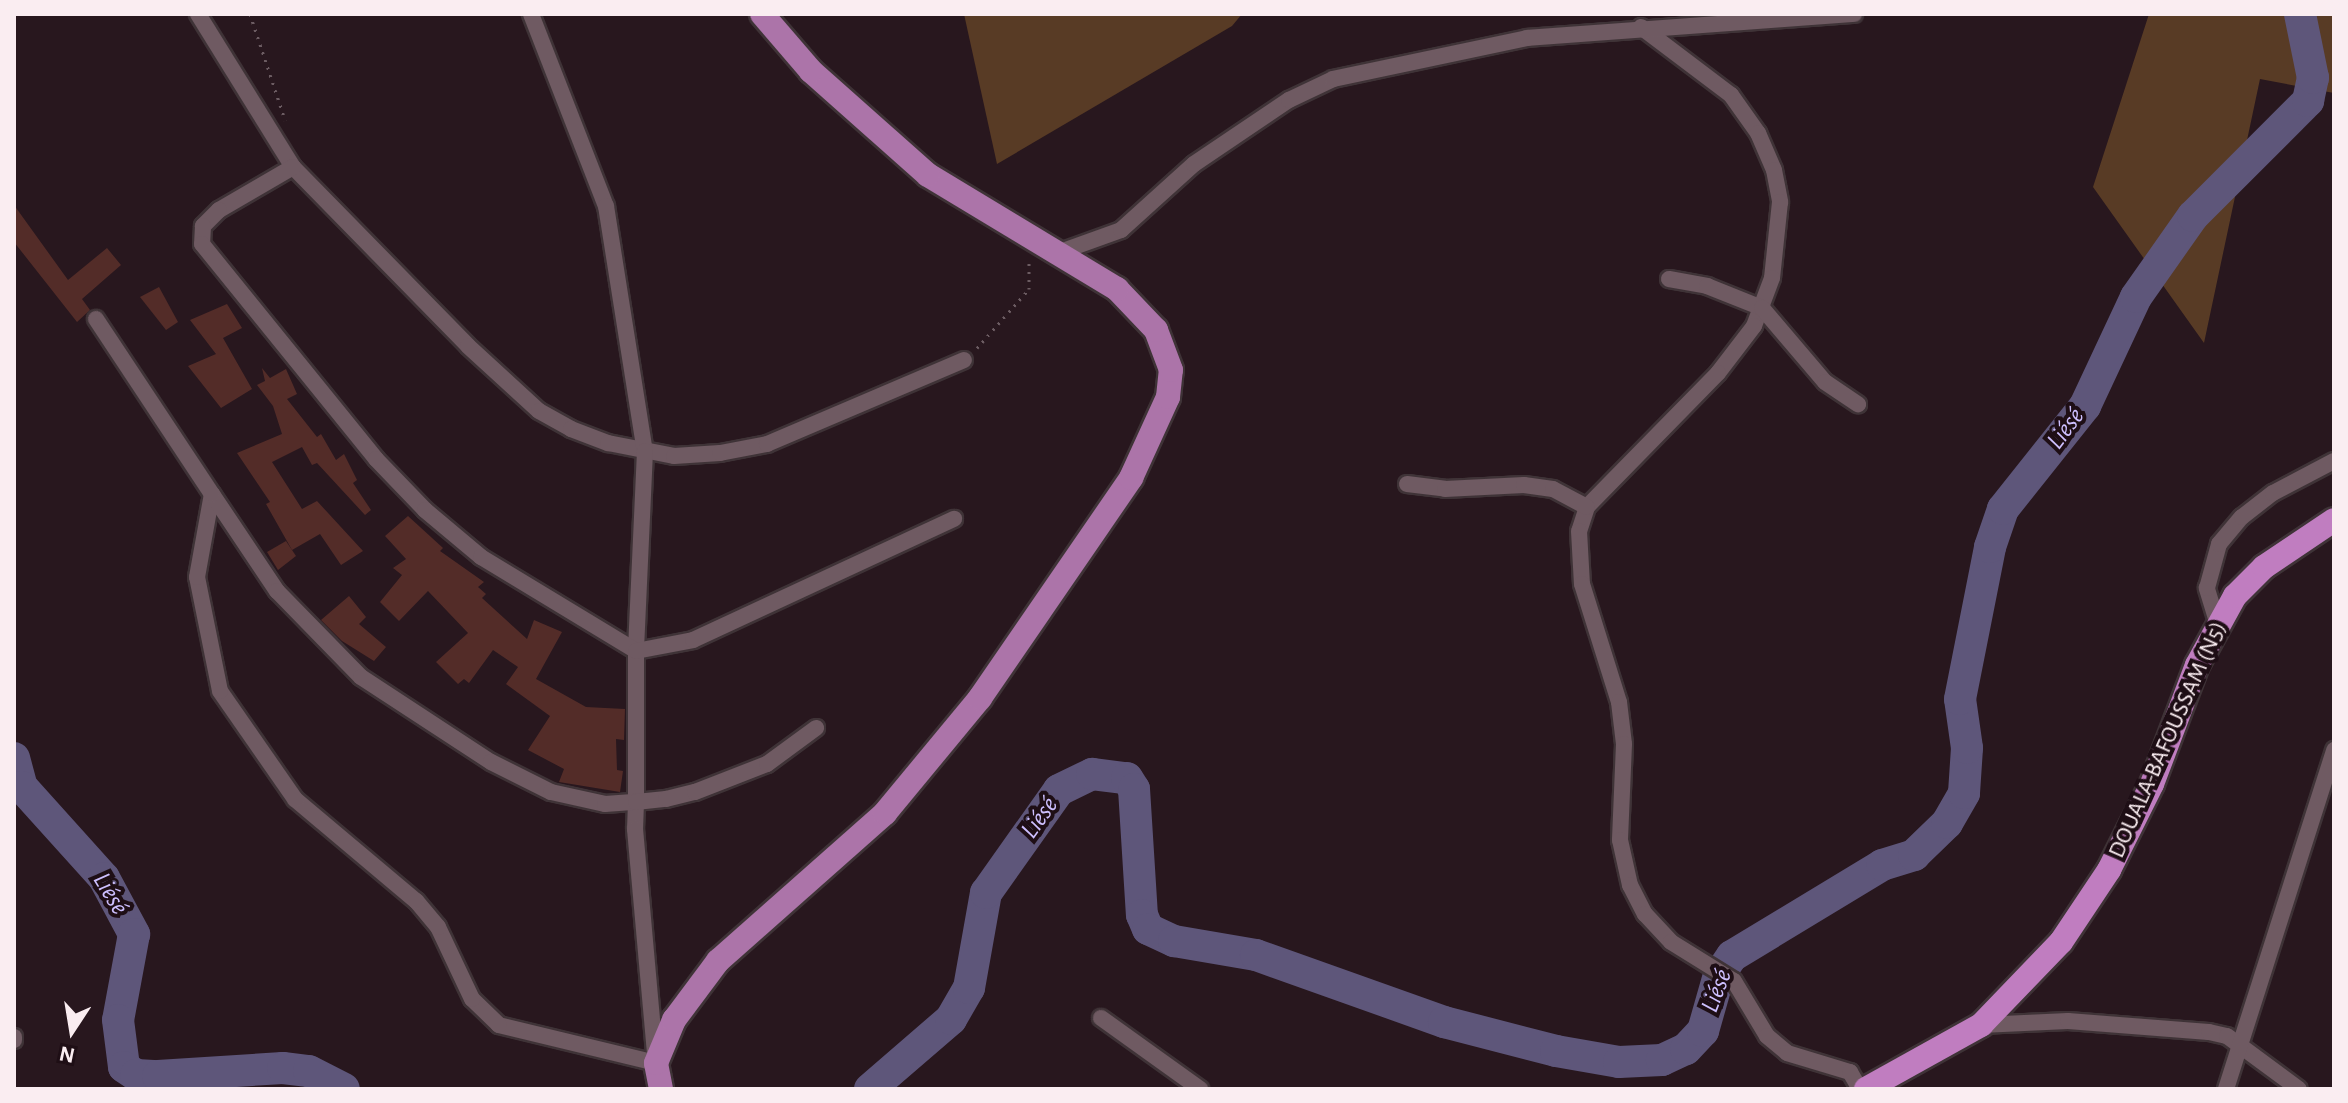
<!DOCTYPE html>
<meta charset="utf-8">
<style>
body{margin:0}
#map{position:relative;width:2348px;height:1103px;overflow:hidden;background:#28171e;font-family:"Alegreya Sans",sans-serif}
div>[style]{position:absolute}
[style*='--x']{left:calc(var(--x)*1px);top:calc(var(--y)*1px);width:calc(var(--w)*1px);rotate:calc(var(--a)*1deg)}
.green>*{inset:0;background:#583b25}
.river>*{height:32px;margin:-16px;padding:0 16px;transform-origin:16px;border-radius:16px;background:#5e567a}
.building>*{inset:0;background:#532c28}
.path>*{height:3px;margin-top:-1.5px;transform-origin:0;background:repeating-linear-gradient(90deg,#6c5c62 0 2px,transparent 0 8px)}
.roads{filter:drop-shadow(2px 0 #3f3337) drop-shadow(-2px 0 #3f3337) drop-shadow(0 2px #3f3337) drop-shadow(0 -2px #3f3337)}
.minor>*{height:16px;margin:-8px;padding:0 8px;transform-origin:8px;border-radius:8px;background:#6f5a62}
.primary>*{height:24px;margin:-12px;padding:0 12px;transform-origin:12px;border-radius:12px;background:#ac74a9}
.trunk>*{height:24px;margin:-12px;padding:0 12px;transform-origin:12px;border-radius:12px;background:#c07dc0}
span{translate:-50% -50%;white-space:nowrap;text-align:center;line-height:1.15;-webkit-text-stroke:8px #1e0e15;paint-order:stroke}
.street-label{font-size:24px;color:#faedf1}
.water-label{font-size:26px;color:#cdbffe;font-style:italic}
.frame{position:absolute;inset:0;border:16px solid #faedf1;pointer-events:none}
.north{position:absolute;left:32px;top:991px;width:80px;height:80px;-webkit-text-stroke:6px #1e0e15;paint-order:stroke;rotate:192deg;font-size:22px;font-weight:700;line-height:32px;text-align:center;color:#faedf1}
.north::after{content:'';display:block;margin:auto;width:28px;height:36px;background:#faedf1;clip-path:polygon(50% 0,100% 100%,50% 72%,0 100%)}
</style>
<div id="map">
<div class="green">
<div style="clip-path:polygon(964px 14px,1242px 14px,1232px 26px,997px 164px)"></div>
<div style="clip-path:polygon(2149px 14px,2334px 14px,2334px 93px,2260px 79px,2204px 343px,2093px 187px)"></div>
</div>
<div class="river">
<div style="--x:14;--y:758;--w:30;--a:75"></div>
<div style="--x:22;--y:787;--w:122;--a:48"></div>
<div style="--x:104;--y:878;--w:64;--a:61.8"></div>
<div style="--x:134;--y:934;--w:87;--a:100.5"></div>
<div style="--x:118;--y:1020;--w:47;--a:82.7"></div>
<div style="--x:124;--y:1067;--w:14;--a:34"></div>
<div style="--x:136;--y:1075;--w:22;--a:3"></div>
<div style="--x:158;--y:1076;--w:125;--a:-3.7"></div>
<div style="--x:283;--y:1068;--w:26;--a:7"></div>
<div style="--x:309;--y:1071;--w:39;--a:27"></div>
<div style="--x:870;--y:1089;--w:107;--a:-40.8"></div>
<div style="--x:951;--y:1019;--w:36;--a:-60"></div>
<div style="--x:969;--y:988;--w:97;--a:-79.9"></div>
<div style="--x:986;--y:893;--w:126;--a:-54.7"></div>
<div style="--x:1059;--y:790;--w:37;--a:-26"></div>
<div style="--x:1092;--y:774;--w:35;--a:7"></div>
<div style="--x:1127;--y:778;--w:13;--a:58"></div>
<div style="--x:1134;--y:789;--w:126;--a:86.4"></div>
<div style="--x:1142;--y:915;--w:15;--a:67"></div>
<div style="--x:1148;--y:929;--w:29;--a:25"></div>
<div style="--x:1174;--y:941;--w:83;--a:9.7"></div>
<div style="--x:1256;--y:955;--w:200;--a:19.6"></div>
<div style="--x:1444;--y:1022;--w:116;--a:14.5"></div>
<div style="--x:1556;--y:1051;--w:64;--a:9.9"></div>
<div style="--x:1619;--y:1062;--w:43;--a:-2.7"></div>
<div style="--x:1662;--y:1060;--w:26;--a:-25"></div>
<div style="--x:1686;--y:1049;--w:25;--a:-47"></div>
<div style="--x:1703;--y:1031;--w:58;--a:-74.1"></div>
<div style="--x:1719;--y:975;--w:23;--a:-56"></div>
<div style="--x:1732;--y:956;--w:175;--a:-31.2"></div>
<div style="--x:1882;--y:865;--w:34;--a:-17"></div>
<div style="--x:1914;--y:855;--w:46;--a:-44.1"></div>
<div style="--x:1947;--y:823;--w:34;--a:-60"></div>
<div style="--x:1964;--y:793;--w:45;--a:-86.2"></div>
<div style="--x:1967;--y:748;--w:49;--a:-98.1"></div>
<div style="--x:1960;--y:699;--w:155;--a:-78.8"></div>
<div style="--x:1990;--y:547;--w:40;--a:-71.1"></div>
<div style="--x:2003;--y:509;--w:132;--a:-51.5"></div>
<div style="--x:2085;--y:406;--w:120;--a:-64.9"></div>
<div style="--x:2136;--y:297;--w:99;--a:-54.9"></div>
<div style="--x:2193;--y:216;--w:163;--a:-45"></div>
<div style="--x:2308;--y:101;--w:24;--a:-78"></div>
<div style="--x:2313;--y:78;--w:65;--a:-101.5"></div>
</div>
<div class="building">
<div style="clip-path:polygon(14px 205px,68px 280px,107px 248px,121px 265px,82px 299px,90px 310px,77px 322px,14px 242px)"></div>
<div style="clip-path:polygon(159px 287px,178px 322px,166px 330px,140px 297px)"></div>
<div style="clip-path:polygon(227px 304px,242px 328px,223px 338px,252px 389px,221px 408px,188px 366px,216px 354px,190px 320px)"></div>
<div style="clip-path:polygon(262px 368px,270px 378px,286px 369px,297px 394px,287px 399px,317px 437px,321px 434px,336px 460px,344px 454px,357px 480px,353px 483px,371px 510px,365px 515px,317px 463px,312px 465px,302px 447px,272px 462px,302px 509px,317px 501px,363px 551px,341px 565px,320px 534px,292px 550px,266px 504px,270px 502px,237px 453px,282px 434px,273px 406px,257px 385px,265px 381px)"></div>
<div style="clip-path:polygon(408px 516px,443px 548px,440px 551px,484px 582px,478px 587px,486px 594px,482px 598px,527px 639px,534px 620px,562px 632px,536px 679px,586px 707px,625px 709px,624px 740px,616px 739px,617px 770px,623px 771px,620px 792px,559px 782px,564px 769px,528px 750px,550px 716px,506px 684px,518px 667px,493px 650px,469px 683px,464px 679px,458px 684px,436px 662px,468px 633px,428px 591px,399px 621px,380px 602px,402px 575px,393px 568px,406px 559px,385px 536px)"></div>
<div style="clip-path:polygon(286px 541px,296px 556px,278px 570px,267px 552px)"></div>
<div style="clip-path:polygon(349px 596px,366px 617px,359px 624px,386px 647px,374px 661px,342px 641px,321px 620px)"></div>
</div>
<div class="path">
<div style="--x:250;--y:14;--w:112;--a:71.7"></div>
<div style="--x:977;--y:348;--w:79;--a:-48.6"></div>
<div style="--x:1029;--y:289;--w:30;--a:-90"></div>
</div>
<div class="roads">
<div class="minor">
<div style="--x:198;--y:14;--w:180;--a:58.2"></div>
<div style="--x:293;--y:167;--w:250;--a:45.6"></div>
<div style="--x:468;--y:346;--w:96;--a:42.5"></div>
<div style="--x:539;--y:411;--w:37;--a:29"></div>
<div style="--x:571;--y:429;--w:40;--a:21"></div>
<div style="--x:608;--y:443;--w:67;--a:11.1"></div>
<div style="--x:674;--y:456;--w:46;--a:-3.7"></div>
<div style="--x:720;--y:453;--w:48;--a:-10.8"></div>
<div style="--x:767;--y:444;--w:214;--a:-23.1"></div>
<div style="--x:531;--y:14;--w:206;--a:68.7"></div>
<div style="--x:606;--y:206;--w:248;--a:81"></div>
<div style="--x:645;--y:451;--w:200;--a:92.6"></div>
<div style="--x:636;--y:651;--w:151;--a:90"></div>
<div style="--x:636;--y:802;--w:27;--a:92"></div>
<div style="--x:635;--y:829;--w:235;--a:84.9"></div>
<div style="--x:656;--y:1063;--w:162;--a:-166.4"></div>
<div style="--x:499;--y:1025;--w:37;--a:-136"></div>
<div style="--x:472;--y:999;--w:80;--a:-115.3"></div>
<div style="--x:438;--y:927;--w:34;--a:-130"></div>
<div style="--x:416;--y:901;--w:158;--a:-139.9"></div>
<div style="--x:295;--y:799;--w:131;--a:-124.8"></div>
<div style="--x:220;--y:691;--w:116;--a:-101.4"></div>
<div style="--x:197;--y:577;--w:84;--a:-79.8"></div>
<div style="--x:212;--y:494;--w:117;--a:56.2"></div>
<div style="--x:277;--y:591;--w:120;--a:45.7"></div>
<div style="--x:361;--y:677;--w:155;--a:33.2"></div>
<div style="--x:491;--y:762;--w:67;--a:26.6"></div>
<div style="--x:551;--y:792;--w:55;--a:12.5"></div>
<div style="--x:605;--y:804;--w:31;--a:-4"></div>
<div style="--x:636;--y:802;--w:30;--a:-6"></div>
<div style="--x:666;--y:799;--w:30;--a:-14"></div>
<div style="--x:695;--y:792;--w:77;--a:-21.3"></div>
<div style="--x:767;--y:764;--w:61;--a:-36.3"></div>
<div style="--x:1641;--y:27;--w:113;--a:37.1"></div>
<div style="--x:1731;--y:95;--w:47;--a:54.6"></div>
<div style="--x:1758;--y:133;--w:40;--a:66.6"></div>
<div style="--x:1774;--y:170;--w:33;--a:79"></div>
<div style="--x:1780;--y:202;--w:76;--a:96"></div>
<div style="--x:1772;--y:278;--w:51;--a:110.6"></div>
<div style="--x:1754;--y:326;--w:59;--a:127.5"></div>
<div style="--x:1718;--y:373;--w:187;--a:134.4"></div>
<div style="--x:1587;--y:507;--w:25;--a:108"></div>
<div style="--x:1579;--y:531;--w:53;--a:86.8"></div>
<div style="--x:1582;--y:584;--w:124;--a:72.6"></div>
<div style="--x:1619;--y:702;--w:42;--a:83.2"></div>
<div style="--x:1624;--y:744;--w:96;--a:92.4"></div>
<div style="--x:1620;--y:840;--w:46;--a:77.5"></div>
<div style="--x:1630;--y:885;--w:33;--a:63"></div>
<div style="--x:1645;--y:914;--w:38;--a:47"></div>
<div style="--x:1671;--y:942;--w:74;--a:31.8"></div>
<div style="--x:1734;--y:981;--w:64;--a:59"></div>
<div style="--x:1767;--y:1036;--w:26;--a:40"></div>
<div style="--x:1787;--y:1053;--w:66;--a:16.8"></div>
<div style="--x:1850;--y:1072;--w:20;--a:60"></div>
<div style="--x:293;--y:167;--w:86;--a:149.8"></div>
<div style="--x:219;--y:210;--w:23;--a:135"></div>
<div style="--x:203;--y:226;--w:18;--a:93"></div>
<div style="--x:202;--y:244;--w:277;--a:51"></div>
<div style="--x:376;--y:459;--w:71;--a:46.1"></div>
<div style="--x:425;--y:510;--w:73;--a:40"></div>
<div style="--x:481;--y:557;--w:181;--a:31.2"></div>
<div style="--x:636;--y:651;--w:58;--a:-10.9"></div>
<div style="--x:693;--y:640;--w:288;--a:-24.9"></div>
<div style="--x:1060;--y:252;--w:65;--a:-19.8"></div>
<div style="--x:1121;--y:230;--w:98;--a:-42.1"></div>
<div style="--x:1194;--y:164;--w:115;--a:-34"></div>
<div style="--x:1289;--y:100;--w:49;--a:-25.5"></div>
<div style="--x:1333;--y:79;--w:198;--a:-11.9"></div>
<div style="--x:1527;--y:38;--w:328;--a:-4.2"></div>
<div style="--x:1669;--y:279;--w:39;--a:10"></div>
<div style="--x:1707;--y:286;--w:59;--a:21.8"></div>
<div style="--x:1762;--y:308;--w:97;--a:49.6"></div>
<div style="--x:1825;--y:382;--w:40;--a:34"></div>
<div style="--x:96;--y:319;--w:210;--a:56.5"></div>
<div style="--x:1407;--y:484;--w:38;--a:7"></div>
<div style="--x:1445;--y:489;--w:79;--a:-2.9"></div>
<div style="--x:1524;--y:485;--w:29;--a:8"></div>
<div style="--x:1553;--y:489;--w:38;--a:28"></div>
<div style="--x:2218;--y:625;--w:39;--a:-107"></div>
<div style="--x:2207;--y:588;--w:46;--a:-74.7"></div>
<div style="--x:2219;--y:544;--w:35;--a:-50"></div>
<div style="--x:2242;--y:517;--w:39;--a:-38"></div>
<div style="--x:2273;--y:493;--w:69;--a:-27.7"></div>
<div style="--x:1101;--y:1018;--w:122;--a:35.6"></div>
<div style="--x:1981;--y:1025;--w:87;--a:-2.6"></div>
<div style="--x:2068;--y:1021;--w:141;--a:4.5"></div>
<div style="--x:2209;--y:1032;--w:18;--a:13"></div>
<div style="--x:2227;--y:1036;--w:89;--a:36.4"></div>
<div style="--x:14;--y:1037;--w:3;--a:90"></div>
<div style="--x:2226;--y:1089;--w:356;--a:-72.3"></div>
</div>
<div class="primary">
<div style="--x:661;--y:1089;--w:26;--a:-101"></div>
<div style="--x:656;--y:1063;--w:47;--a:-67.3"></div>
<div style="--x:674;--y:1020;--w:74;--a:-53.3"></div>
<div style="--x:718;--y:961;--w:223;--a:-41.5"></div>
<div style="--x:885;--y:813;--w:149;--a:-50.4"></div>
<div style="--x:980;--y:698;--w:267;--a:-55.5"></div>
<div style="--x:1131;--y:478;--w:89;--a:-65.4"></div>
<div style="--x:1168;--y:397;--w:27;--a:-84"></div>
<div style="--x:1171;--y:370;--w:43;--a:-110.6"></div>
<div style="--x:1156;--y:330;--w:57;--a:-133.6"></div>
<div style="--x:1117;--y:289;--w:221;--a:-148.9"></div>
<div style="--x:928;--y:175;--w:157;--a:-138.4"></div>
<div style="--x:811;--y:71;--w:75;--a:-130.7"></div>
</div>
<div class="trunk">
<div style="--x:1866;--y:1089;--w:132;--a:-29.1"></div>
<div style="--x:1981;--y:1025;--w:115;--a:-46.1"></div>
<div style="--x:2061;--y:942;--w:87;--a:-56.3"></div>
<div style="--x:2109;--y:870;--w:96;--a:-63.4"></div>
<div style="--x:2152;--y:784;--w:127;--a:-69.3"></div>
<div style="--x:2197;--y:665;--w:79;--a:-61.2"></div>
<div style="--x:2235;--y:596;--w:41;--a:-45"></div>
<div style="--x:2264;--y:567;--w:84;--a:-33.9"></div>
</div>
</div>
<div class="street-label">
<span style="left:2168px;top:740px;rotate:-66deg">DOUALA-BAFOUSSAM (N5)</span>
</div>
<div class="water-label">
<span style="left:2066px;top:429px;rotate:-53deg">Liésé</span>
<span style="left:1040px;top:818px;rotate:-54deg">Liésé</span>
<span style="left:110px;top:894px;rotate:59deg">Liésé</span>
<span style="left:1717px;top:991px;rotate:-69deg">Liésé</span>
</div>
<div class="frame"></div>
<div class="north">N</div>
</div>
